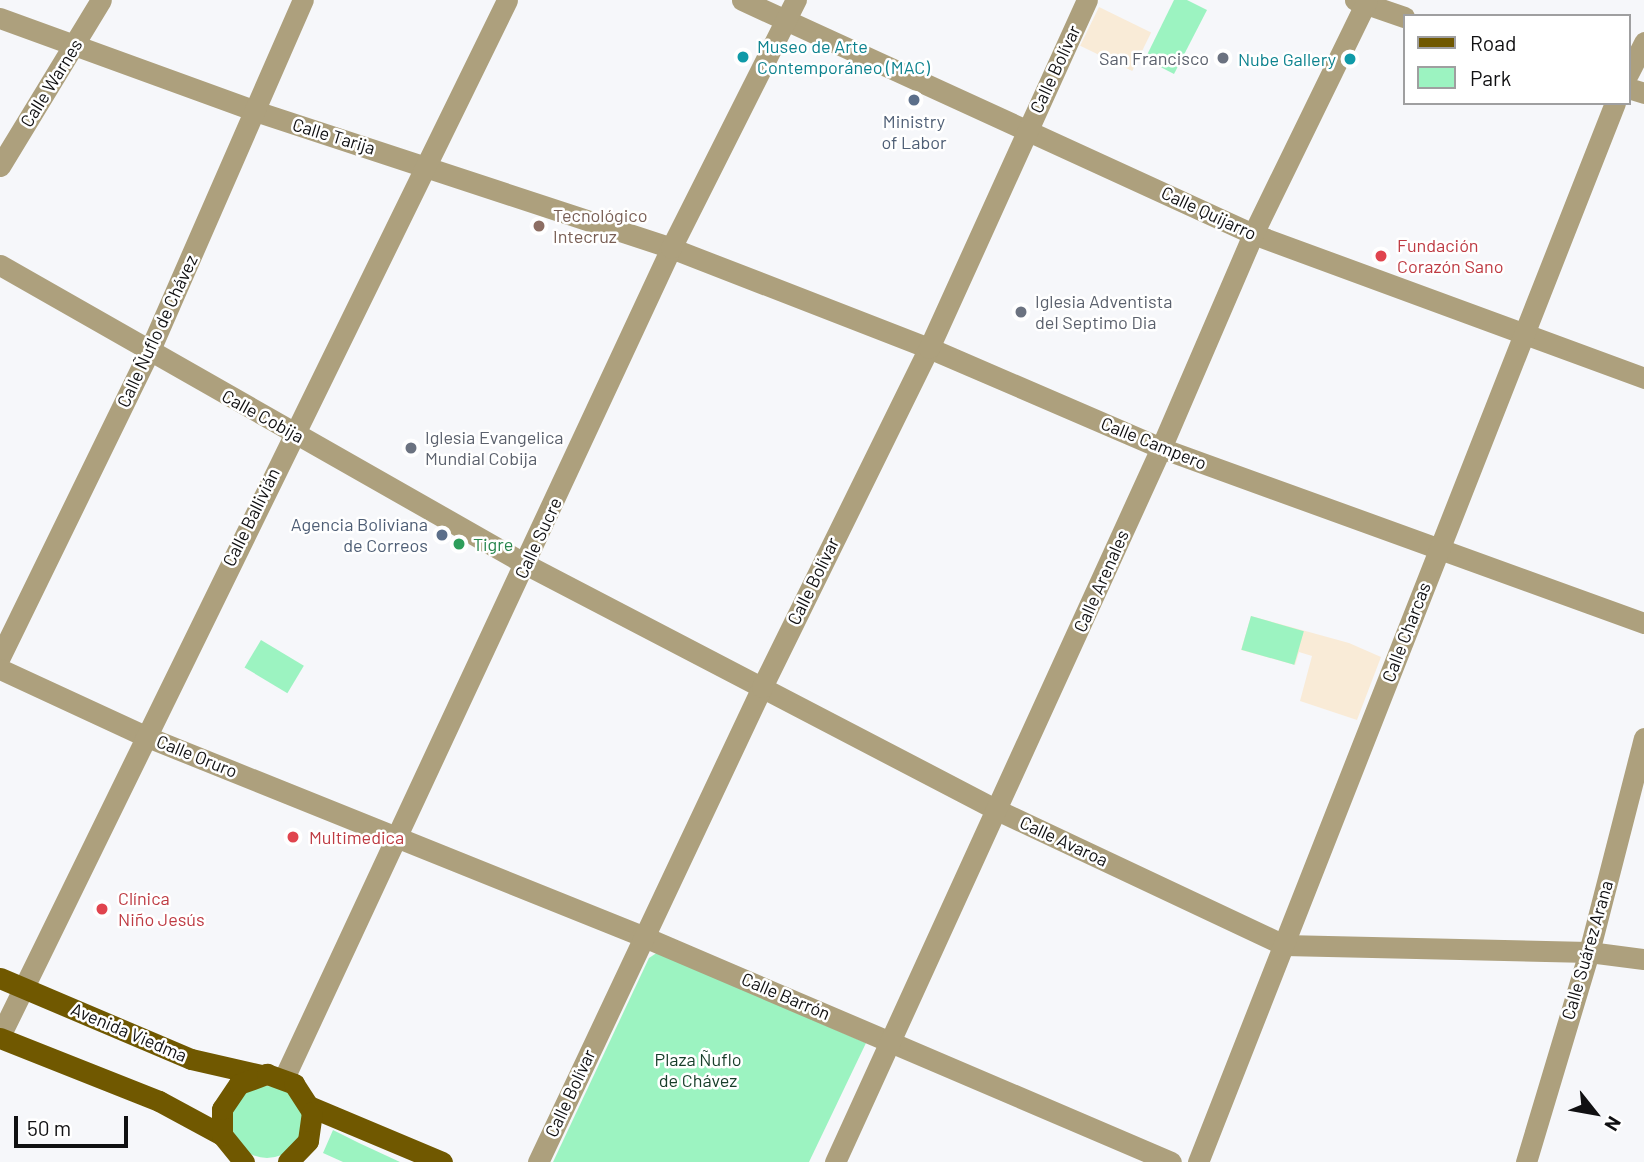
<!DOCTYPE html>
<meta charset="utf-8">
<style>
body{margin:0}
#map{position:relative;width:1644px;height:1162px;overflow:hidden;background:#f6f7fa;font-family:Barlow,sans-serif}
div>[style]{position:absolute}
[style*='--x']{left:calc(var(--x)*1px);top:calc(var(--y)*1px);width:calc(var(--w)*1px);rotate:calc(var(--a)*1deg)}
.education>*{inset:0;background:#f9ebd7;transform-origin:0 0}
.green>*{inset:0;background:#9cf3c1;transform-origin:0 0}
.round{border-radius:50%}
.minor>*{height:21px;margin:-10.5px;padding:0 10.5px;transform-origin:10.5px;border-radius:10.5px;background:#ada07d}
.major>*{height:21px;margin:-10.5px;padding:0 10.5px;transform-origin:10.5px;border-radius:10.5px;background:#705800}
.dots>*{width:19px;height:19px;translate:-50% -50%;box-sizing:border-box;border:4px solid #fff;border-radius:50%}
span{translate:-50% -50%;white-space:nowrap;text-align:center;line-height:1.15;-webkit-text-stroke:5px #fff;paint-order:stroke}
.culture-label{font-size:18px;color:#0d838f}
.left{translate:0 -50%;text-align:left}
.right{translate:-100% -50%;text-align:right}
.worship-label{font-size:18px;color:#5b616d}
.street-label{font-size:18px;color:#101012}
.service-label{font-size:18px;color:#4e5e75}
.education-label{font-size:18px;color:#785e54}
.health-label{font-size:18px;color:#be3a42}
.leisure-label{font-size:18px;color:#27864d}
.park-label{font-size:18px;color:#163d29}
.legend{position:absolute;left:1403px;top:14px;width:228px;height:91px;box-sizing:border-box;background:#fff;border:2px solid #9f9fa0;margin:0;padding:9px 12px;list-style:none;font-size:21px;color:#101012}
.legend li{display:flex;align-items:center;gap:14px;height:35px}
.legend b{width:35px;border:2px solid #9f9fa0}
.north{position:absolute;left:1560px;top:1078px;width:70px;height:70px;-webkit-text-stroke:5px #fff;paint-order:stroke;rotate:121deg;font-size:19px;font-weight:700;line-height:28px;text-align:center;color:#101012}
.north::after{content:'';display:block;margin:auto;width:24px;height:32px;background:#101012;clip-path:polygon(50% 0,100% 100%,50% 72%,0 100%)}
.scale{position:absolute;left:14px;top:1116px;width:114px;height:32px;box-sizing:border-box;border:4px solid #101012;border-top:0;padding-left:9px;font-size:21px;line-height:24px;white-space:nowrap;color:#101012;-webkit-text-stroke:5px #fff;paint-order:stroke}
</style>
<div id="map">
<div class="education">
<div style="left:1099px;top:7px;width:58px;height:43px;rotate:26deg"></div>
<div style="clip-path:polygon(1251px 616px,1349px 643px,1381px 657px,1357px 720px,1300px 701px,1312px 656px,1299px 652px,1295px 665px,1241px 650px)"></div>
</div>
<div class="green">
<div style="clip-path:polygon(1174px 0,1187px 0,1207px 10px,1174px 74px,1145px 59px)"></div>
<div style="left:1251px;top:616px;width:55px;height:35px;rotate:16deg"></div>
<div style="left:261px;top:640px;width:50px;height:32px;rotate:31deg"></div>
<div style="clip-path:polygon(658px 952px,866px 1043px,809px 1162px,553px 1162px,649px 958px)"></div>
<div class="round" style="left:231px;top:1086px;width:72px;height:72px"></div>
<div style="clip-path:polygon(333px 1130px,359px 1143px,400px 1162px,343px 1162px,323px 1153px)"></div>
</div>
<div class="minor">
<div style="--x:742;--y:0;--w:562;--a:24.6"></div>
<div style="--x:1253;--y:234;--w:417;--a:20.2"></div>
<div style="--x:1355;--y:0;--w:52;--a:19.1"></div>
<div style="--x:0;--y:18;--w:271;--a:20"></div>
<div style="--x:255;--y:111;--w:438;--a:18.2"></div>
<div style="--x:671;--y:248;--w:277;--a:21.2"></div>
<div style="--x:929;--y:348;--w:253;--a:23.3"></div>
<div style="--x:1161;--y:448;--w:514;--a:19.92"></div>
<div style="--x:1628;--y:74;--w:36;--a:-63"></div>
<div style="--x:1628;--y:88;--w:17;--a:17"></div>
<div style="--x:0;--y:166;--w:194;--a:-58.7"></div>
<div style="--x:0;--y:265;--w:606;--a:29.65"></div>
<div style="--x:527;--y:565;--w:530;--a:27.53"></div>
<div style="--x:997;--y:810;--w:317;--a:25.2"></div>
<div style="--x:1284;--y:945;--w:305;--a:1.3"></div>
<div style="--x:1589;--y:952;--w:55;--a:7.3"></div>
<div style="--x:0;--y:657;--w:339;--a:-64"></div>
<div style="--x:149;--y:352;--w:384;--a:-66.4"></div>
<div style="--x:0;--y:669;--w:160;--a:24.8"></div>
<div style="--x:145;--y:736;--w:536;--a:21.92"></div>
<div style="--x:642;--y:936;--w:575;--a:23.13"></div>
<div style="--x:0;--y:1036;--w:1153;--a:-63.92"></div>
<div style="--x:284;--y:1078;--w:916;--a:-65"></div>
<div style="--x:671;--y:248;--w:278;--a:-63.3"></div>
<div style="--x:538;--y:1162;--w:525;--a:-64.75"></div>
<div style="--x:762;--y:687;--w:378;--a:-63.8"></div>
<div style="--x:929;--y:348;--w:382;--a:-65.6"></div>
<div style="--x:835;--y:1162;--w:785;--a:-65.46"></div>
<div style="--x:1161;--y:448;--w:233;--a:-66.7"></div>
<div style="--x:1253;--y:234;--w:260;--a:-64"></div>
<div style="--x:1198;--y:1162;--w:1138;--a:-68.51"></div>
<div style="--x:1526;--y:1162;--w:219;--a:-73.3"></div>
<div style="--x:1589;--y:952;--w:221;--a:-75.6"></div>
</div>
<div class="major">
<div style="--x:0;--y:978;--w:207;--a:23"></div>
<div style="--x:191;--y:1059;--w:72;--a:12.9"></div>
<div style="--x:0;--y:1038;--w:171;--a:21.6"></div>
<div style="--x:159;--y:1101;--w:72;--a:28.4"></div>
<div style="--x:311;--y:1107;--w:142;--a:22.8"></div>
<div style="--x:244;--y:1162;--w:35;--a:-129"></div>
<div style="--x:222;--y:1135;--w:26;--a:-90"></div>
<div style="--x:222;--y:1109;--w:30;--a:-56"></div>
<div style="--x:239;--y:1084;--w:30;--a:-20"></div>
<div style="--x:267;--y:1074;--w:29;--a:20"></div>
<div style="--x:294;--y:1084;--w:33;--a:57"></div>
<div style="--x:312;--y:1112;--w:29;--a:98"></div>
<div style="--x:308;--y:1141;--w:29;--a:134"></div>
</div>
<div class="dots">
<div style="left:743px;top:57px;background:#0f9aa8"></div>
<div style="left:1223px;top:58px;background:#6b7280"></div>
<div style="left:1350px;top:59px;background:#0f9aa8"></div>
<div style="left:914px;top:100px;background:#5c6f8a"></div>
<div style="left:539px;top:226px;background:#8d6e63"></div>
<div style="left:1381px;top:256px;background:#e0444e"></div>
<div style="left:1021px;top:312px;background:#6b7280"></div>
<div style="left:411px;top:448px;background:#6b7280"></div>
<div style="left:442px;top:535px;background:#5c6f8a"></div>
<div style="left:459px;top:544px;background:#2e9e5b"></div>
<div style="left:293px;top:837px;background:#e0444e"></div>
<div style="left:102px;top:909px;background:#e0444e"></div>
</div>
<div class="culture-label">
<span class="left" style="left:757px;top:57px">Museo de Arte<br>Contemporáneo (MAC)</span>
<span class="right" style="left:1336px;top:59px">Nube Gallery</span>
</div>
<div class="worship-label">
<span class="right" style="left:1209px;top:58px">San Francisco</span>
<span class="left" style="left:1035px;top:312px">Iglesia Adventista<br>del Septimo Dia</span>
<span class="left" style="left:425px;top:448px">Iglesia Evangelica<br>Mundial Cobija</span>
</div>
<div class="street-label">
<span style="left:1055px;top:69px;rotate:-65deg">Calle Bolívar</span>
<span style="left:51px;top:83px;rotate:-58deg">Calle Warnes</span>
<span style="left:334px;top:136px;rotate:17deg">Calle Tarija</span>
<span style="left:1209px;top:213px;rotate:25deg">Calle Quijarro</span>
<span style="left:157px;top:331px;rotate:-65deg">Calle Ñuflo de Chávez</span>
<span style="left:263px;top:416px;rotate:29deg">Calle Cobija</span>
<span style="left:1154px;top:443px;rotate:22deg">Calle Campero</span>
<span style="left:251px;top:517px;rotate:-64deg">Calle Ballivián</span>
<span style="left:538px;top:538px;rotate:-65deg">Calle Sucre</span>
<span style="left:813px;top:581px;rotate:-64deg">Calle Bolívar</span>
<span style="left:1101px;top:581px;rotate:-66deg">Calle Arenales</span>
<span style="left:1406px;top:632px;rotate:-69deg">Calle Charcas</span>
<span style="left:197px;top:756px;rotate:22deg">Calle Oruro</span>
<span style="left:1064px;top:841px;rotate:25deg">Calle Avaroa</span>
<span style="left:1587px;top:950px;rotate:-74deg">Calle Suárez Arana</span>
<span style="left:786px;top:996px;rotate:23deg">Calle Barrón</span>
<span style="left:129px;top:1032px;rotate:23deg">Avenida Viedma</span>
<span style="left:570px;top:1093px;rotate:-65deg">Calle Bolívar</span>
</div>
<div class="service-label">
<span style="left:914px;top:132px">Ministry<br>of Labor</span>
<span class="right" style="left:428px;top:535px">Agencia Boliviana<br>de Correos</span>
</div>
<div class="education-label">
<span class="left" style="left:553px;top:226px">Tecnológico<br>Intecruz</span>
</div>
<div class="health-label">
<span class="left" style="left:1397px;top:256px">Fundación<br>Corazón Sano</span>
<span class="left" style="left:309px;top:837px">Multimedica</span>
<span class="left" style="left:118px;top:909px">Clínica<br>Niño Jesús</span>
</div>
<div class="leisure-label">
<span class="left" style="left:473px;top:544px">Tigre</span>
</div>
<div class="park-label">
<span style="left:698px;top:1070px">Plaza Ñuflo<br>de Chávez</span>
</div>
<ul class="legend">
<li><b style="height:9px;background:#705800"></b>Road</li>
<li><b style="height:19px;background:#9cf3c1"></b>Park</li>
</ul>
<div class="north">N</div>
<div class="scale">50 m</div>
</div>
